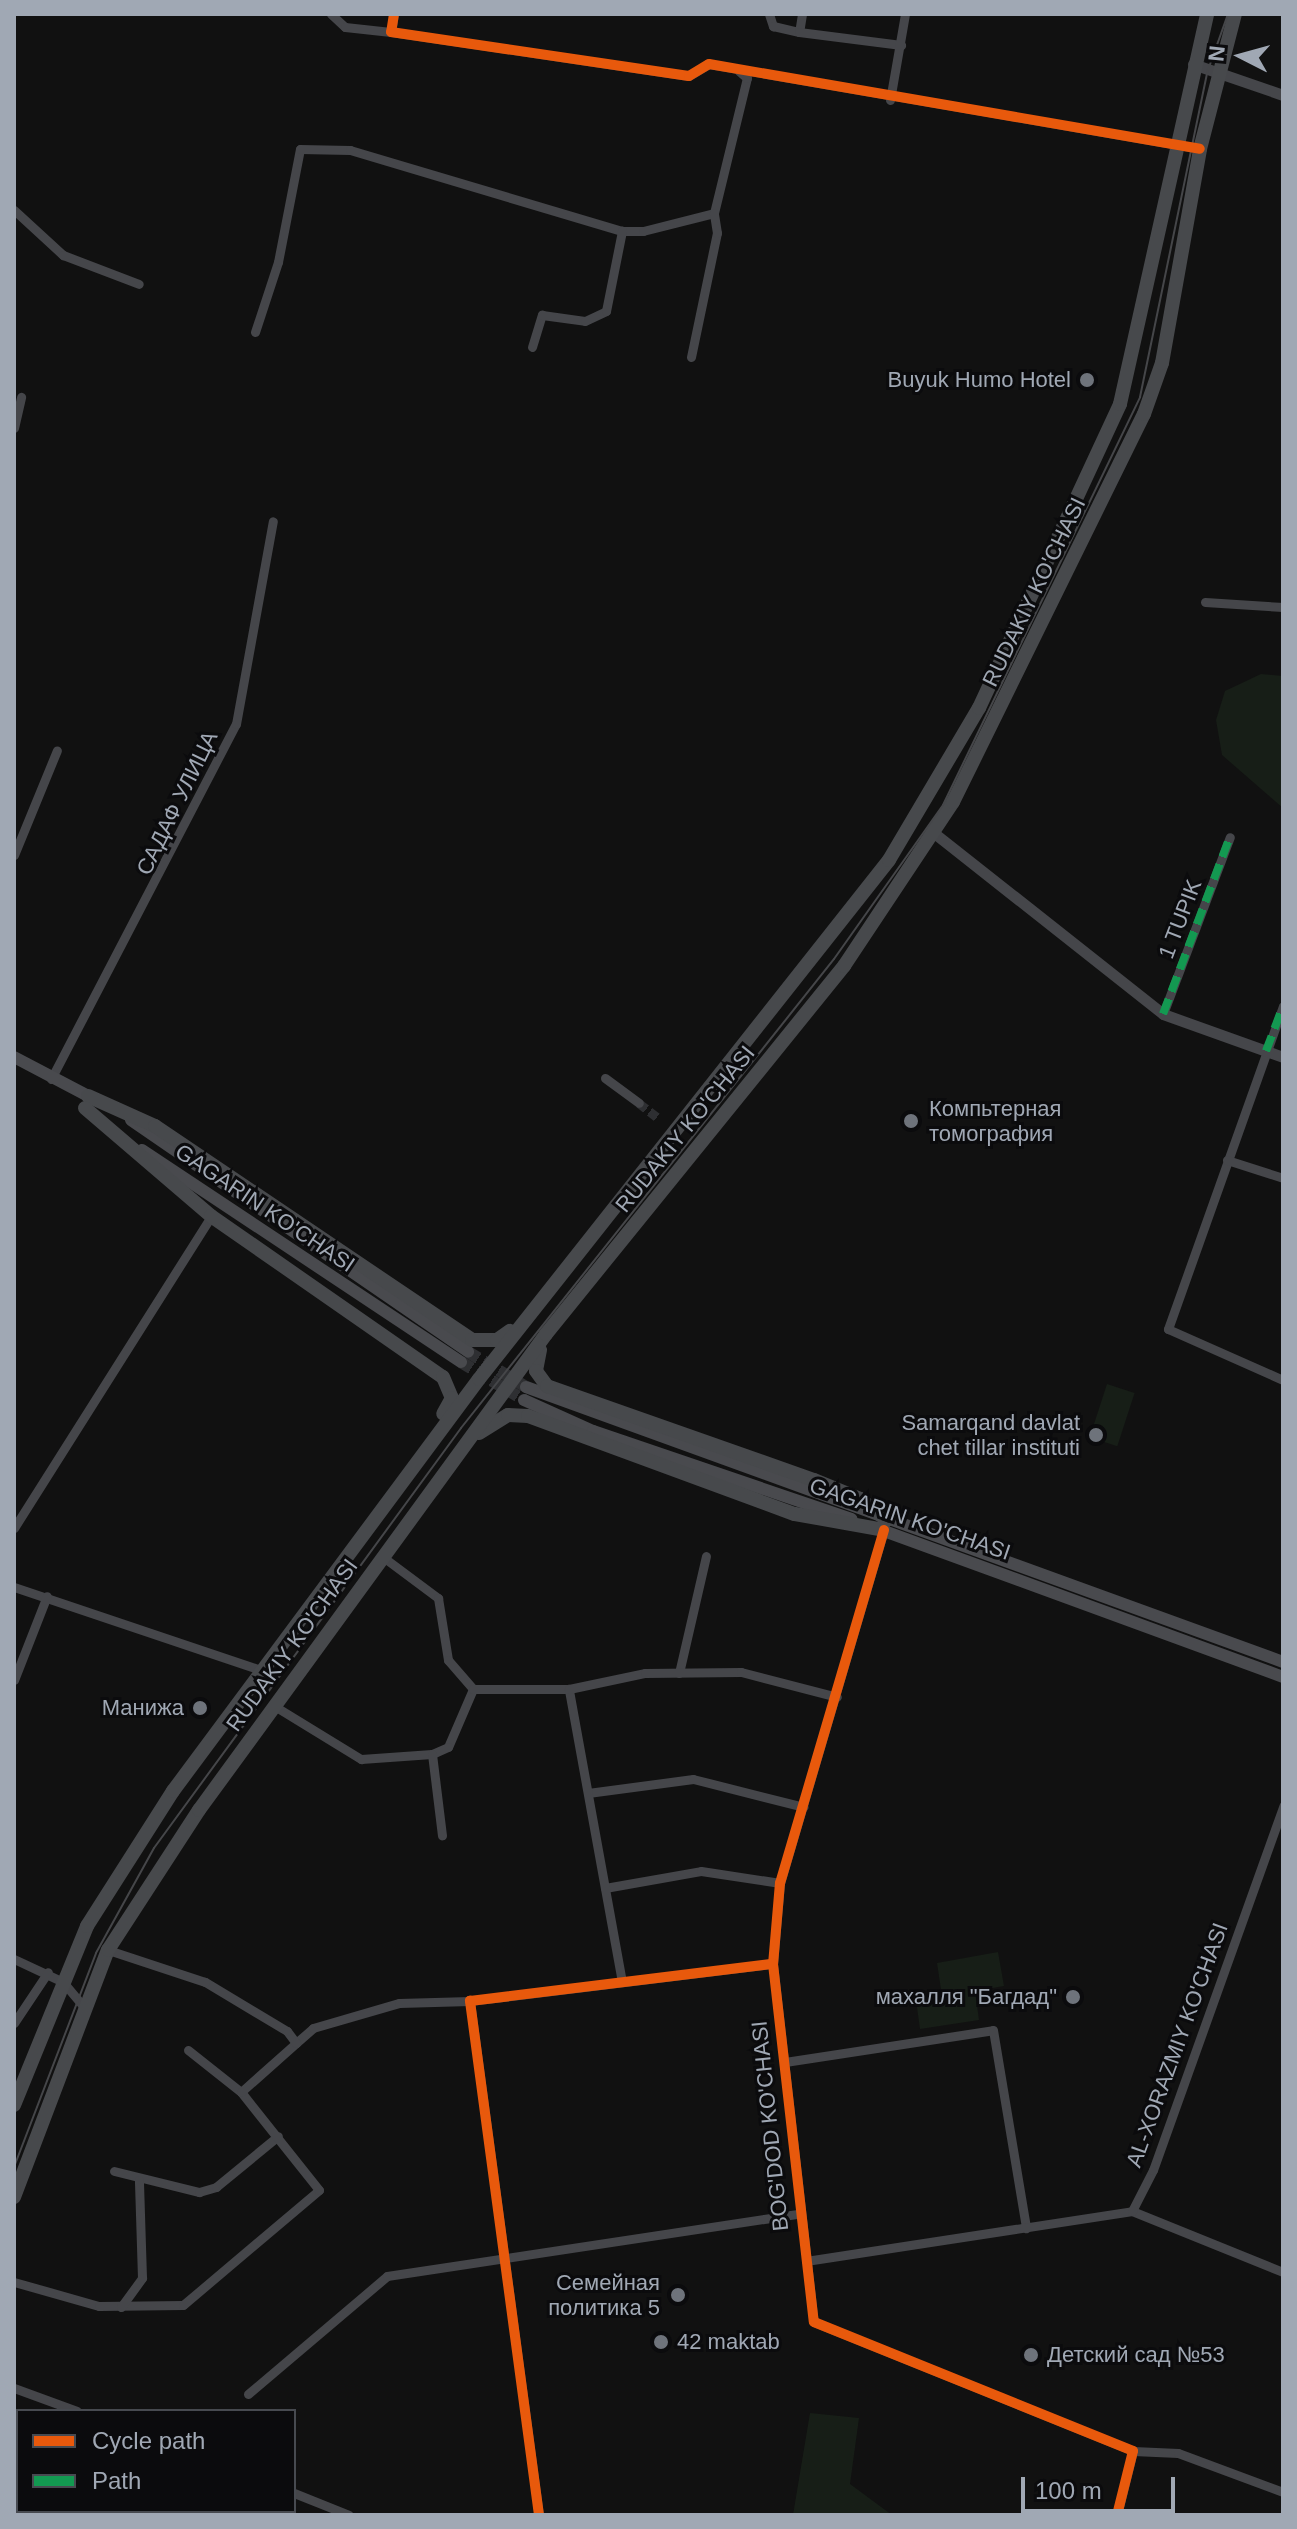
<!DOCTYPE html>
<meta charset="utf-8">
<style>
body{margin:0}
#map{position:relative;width:1297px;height:2529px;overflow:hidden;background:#111;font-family:Arial,sans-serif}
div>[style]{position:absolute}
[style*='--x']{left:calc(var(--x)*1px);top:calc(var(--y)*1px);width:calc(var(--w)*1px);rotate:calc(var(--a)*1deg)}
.green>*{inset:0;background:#171e17;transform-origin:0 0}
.minor-tunnel>*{height:9px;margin-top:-4.5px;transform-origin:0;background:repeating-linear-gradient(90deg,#2e2f32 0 9px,transparent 0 13.5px)}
.secondary-tunnel>*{height:12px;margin-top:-6px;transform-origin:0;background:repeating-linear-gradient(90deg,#2e2f32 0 12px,transparent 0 18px)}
.minor>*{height:9px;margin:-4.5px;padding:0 4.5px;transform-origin:4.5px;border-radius:4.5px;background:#45464a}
.tertiary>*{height:11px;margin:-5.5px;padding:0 5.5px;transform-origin:5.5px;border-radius:5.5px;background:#45464a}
.secondary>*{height:12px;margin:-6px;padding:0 6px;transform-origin:6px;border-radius:6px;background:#494a4e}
.primary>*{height:14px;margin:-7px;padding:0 7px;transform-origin:7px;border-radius:7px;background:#47494c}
.tram>*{height:2px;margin:-1px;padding:0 1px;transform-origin:1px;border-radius:1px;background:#454649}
.quiet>*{height:8px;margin-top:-4px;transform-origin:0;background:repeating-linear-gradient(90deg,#139951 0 16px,transparent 0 24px)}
.cycleway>*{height:10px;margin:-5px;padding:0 5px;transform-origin:5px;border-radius:5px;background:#e8590c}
.dots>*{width:22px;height:22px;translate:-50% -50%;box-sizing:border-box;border:4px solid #0b0b0d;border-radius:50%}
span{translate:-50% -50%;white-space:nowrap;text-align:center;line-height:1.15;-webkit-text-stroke:6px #0b0b0d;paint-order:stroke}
.poi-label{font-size:22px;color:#a0a8b4}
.right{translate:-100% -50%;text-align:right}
.left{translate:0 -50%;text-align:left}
.street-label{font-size:22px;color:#a0a8b4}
.frame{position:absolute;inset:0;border:16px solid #a0a8b4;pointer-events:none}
.legend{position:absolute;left:16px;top:2409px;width:280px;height:104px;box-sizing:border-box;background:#0b0b0d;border:2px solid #474a50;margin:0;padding:10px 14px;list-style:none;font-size:24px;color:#a0a8b4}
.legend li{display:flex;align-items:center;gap:16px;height:40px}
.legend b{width:40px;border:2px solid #474a50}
.north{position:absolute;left:1201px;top:16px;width:80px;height:80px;-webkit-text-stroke:6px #0b0b0d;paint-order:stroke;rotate:276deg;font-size:22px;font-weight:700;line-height:32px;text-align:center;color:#a0a8b4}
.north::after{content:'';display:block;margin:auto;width:28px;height:36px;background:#a0a8b4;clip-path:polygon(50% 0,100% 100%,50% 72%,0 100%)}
.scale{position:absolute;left:1021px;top:2477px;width:154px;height:36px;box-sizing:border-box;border:4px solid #a0a8b4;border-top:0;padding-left:10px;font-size:24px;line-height:28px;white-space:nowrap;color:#a0a8b4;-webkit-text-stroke:6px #0b0b0d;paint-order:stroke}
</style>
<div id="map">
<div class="green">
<div style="clip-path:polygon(1261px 674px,1283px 676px,1283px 808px,1222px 755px,1216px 720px,1225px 691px)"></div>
<div style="left:1107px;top:1384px;width:29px;height:56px;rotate:18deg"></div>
<div style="clip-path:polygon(998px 1952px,1004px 1986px,975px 1991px,979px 2020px,920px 2029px,916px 2000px,942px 1996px,937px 1963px)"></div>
<div style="clip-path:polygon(810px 2413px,859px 2418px,850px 2484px,892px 2515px,793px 2515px)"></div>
</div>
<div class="minor-tunnel">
<div style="--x:639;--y:1103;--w:23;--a:38"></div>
</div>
<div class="secondary-tunnel">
<div style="--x:468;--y:1352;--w:68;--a:31.1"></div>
<div style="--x:461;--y:1362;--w:74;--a:31.1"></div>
</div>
<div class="minor">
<div style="--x:331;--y:14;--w:19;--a:43"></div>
<div style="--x:345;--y:27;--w:46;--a:6.2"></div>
<div style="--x:394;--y:14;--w:18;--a:99"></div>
<div style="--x:391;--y:32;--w:301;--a:8.4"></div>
<div style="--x:689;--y:76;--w:23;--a:-31"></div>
<div style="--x:709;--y:64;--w:498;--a:9.8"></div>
<div style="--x:769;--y:14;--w:13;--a:72"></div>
<div style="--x:773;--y:26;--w:27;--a:13"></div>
<div style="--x:802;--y:14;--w:18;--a:99"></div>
<div style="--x:799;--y:32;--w:103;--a:7.3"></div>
<div style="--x:890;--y:100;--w:87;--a:-80.1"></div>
<div style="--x:14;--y:210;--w:67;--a:42.6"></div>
<div style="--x:63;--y:255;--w:81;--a:20.9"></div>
<div style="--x:255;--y:332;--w:74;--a:-71.8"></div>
<div style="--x:278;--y:262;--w:115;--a:-79"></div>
<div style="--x:300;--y:149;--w:50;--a:1.1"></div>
<div style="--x:350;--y:150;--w:284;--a:16.6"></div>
<div style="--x:622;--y:231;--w:21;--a:0"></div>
<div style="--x:643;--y:231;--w:73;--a:-14.2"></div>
<div style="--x:714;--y:213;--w:139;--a:-76.3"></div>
<div style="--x:747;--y:78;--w:11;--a:-139"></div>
<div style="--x:532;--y:347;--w:34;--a:-73"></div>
<div style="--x:542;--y:315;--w:43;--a:7.9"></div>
<div style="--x:585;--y:321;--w:23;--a:-25"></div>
<div style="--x:606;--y:311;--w:82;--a:-78.7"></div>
<div style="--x:691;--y:357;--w:127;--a:-78.2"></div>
<div style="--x:717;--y:233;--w:20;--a:-99"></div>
<div style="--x:14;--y:428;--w:32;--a:-77"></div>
<div style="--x:1205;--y:602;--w:78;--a:3.7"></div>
<div style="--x:14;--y:855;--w:113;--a:-67.7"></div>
<div style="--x:1283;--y:1006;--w:343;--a:109.6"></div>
<div style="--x:1168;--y:1329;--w:126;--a:23.9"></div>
<div style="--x:1163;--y:1014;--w:189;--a:-69.3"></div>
<div style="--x:605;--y:1078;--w:42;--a:36.3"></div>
<div style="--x:51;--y:1079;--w:400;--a:-62.5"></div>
<div style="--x:236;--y:724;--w:206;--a:-79.7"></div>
<div style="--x:1227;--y:1160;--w:59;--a:17.8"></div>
<div style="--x:14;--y:1528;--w:369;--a:-57.7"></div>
<div style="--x:884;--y:1530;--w:368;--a:106.4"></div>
<div style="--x:780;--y:1883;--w:81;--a:94.9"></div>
<div style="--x:773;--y:1964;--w:360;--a:83.5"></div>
<div style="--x:814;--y:2322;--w:344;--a:22"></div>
<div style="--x:1133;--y:2451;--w:66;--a:104"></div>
<div style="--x:383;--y:1557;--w:69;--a:36.7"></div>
<div style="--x:438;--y:1598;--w:63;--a:80.8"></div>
<div style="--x:448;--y:1660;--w:38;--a:49"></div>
<div style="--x:473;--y:1689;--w:63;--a:113.3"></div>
<div style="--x:448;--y:1747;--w:17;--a:156"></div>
<div style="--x:14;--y:1587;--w:267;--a:18.6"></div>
<div style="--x:679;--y:1673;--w:120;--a:-77"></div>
<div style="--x:14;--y:1680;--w:90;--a:-68.6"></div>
<div style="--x:473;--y:1689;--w:96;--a:0"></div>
<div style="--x:276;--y:1707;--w:100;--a:31.5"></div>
<div style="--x:361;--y:1759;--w:71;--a:-4"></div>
<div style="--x:432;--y:1754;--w:82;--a:83"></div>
<div style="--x:588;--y:1793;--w:106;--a:-7.6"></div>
<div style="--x:693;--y:1779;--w:114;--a:14.2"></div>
<div style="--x:605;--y:1888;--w:97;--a:-10"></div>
<div style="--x:701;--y:1871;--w:80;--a:8.6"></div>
<div style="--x:14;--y:1959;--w:54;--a:25.1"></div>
<div style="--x:63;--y:1982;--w:34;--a:50"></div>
<div style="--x:622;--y:1982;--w:298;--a:-100.3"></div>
<div style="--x:569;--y:1689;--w:78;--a:-11.9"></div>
<div style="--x:645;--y:1673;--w:96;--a:-0.6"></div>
<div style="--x:741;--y:1672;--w:99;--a:14.6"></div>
<div style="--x:14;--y:2023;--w:61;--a:-56.3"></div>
<div style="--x:296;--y:2043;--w:23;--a:-41"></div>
<div style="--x:313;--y:2028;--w:90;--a:-16.2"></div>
<div style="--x:399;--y:2003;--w:71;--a:-1.6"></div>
<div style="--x:188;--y:2050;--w:68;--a:38.4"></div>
<div style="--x:785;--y:2062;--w:210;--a:-8.7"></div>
<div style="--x:993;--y:2030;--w:201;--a:80.5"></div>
<div style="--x:114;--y:2171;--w:88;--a:13.9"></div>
<div style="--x:199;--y:2192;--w:18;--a:-16"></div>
<div style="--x:216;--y:2187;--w:80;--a:-39.4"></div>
<div style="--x:1132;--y:2211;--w:163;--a:22"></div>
<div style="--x:806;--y:2261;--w:330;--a:-8.7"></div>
<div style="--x:1132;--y:2211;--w:46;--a:-62.9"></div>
<div style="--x:1153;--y:2170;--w:387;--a:-70.3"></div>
<div style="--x:14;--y:2282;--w:88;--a:15.8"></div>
<div style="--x:99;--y:2306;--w:84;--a:-0.7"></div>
<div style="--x:183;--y:2305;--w:178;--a:-40.2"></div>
<div style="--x:319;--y:2190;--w:125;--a:-128.5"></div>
<div style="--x:241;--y:2092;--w:74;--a:-41.7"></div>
<div style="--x:296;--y:2043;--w:15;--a:-127"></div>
<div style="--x:287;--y:2031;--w:96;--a:-149.1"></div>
<div style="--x:205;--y:1982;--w:102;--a:-161.7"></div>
<div style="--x:121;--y:2307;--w:36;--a:-54"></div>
<div style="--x:142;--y:2278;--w:98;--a:-91.8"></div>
<div style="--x:14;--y:2388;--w:67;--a:20.1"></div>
<div style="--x:248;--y:2394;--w:182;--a:-40.3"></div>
<div style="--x:387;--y:2276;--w:417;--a:-8.6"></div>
<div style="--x:1133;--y:2451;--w:45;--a:2.5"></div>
<div style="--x:1178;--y:2453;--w:112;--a:20.4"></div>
<div style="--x:294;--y:2493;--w:59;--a:21.8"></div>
<div style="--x:268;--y:2515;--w:4;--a:-63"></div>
<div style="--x:539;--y:2515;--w:519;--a:-97.65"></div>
<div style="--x:470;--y:2001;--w:305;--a:-7"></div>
</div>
<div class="tertiary">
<div style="--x:1193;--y:64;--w:95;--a:19"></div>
<div style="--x:934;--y:833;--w:292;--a:38.3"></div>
<div style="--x:1163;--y:1014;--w:127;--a:19.7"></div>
</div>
<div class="secondary">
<div style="--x:14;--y:1057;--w:90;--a:27.7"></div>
<div style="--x:131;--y:1120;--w:409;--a:34.5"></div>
<div style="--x:142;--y:1150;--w:383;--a:33.6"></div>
<div style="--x:526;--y:1387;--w:805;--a:19.96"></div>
<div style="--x:524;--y:1400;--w:76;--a:24.2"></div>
<div style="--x:593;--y:1431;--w:273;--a:18.8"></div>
<div style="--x:876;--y:1528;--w:433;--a:20.1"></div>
</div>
<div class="primary">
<div style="--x:88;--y:1096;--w:73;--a:24.1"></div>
<div style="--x:155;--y:1126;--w:382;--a:34"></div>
<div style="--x:472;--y:1340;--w:25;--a:0"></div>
<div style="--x:497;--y:1340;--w:16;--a:-35"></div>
<div style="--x:85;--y:1108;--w:166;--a:40.6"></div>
<div style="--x:211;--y:1216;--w:282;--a:34.8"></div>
<div style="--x:443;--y:1377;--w:23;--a:67"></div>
<div style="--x:452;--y:1398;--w:18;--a:119"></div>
<div style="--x:540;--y:1350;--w:21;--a:101"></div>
<div style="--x:536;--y:1371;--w:19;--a:54"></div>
<div style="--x:547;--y:1386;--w:283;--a:19.4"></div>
<div style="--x:814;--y:1480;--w:50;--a:22.4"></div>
<div style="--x:860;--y:1499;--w:34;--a:38"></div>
<div style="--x:479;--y:1433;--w:34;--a:-32"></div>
<div style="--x:508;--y:1415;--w:20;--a:3"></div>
<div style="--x:528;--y:1416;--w:284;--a:20.2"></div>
<div style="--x:795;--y:1514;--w:90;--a:10.2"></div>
<div style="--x:14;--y:2105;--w:193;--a:-67.8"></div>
<div style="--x:87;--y:1926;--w:160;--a:-57.5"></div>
<div style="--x:173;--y:1791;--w:513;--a:-53.4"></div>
<div style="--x:479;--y:1379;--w:661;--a:-51.69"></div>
<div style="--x:889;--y:860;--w:177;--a:-59.4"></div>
<div style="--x:979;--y:708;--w:335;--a:-65.1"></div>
<div style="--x:1120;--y:404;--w:400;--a:-77.4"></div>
<div style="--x:14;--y:2197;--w:264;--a:-69.2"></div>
<div style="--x:108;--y:1950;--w:167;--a:-57"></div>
<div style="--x:199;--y:1810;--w:589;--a:-53.91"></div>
<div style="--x:546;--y:1334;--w:474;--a:-51"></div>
<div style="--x:844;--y:966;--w:197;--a:-56.4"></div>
<div style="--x:953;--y:802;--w:432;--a:-63.8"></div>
<div style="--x:1144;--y:414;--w:54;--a:-70.6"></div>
<div style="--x:1162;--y:363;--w:217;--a:-79.9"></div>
<div style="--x:1200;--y:149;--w:139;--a:-75.5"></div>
</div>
<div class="tram">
<div style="--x:14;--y:2167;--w:229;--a:-69"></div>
<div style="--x:96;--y:1953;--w:120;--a:-61.1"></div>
<div style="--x:154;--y:1848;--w:520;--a:-53.83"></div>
<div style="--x:461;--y:1428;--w:599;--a:-51.5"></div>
<div style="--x:834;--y:959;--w:189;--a:-54.7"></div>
<div style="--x:943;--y:805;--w:453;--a:-64.2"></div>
<div style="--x:1140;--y:397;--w:334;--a:-78.3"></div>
<div style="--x:1208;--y:70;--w:59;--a:-70.3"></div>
</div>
<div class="quiet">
<div style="--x:1163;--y:1014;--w:189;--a:-69.3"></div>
<div style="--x:1266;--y:1051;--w:48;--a:-69.3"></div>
<div style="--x:268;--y:2515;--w:4;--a:-63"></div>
</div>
<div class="cycleway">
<div style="--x:394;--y:14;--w:18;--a:99"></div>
<div style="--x:391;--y:32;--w:301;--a:8.4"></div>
<div style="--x:689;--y:76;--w:23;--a:-31"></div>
<div style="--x:709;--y:64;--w:498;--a:9.8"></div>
<div style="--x:884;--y:1530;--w:368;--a:106.4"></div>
<div style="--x:780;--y:1883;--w:81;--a:94.9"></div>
<div style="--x:773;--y:1964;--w:360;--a:83.5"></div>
<div style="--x:814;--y:2322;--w:344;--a:22"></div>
<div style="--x:1133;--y:2451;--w:66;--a:104"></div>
<div style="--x:539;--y:2515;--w:519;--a:-97.65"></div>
<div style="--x:470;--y:2001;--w:305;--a:-7"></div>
</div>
<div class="dots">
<div style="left:1087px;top:380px;background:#6e737b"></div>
<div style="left:911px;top:1121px;background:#6e737b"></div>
<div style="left:1096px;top:1435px;background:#6e737b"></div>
<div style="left:200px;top:1708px;background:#6e737b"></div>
<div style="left:1073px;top:1997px;background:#6e737b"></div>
<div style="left:678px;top:2295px;background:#6e737b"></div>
<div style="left:661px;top:2342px;background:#6e737b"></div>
<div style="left:1031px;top:2355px;background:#6e737b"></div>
</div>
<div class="poi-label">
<span class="right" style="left:1071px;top:380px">Buyuk Humo Hotel</span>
<span class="left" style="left:929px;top:1121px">Компьтерная<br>томография</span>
<span class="right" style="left:1080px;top:1435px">Samarqand davlat<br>chet tillar instituti</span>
<span class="right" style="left:184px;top:1708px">Манижа</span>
<span class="right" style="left:1057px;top:1997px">махалля "Багдад"</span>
<span class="right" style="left:660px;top:2295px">Семейная<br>политика 5</span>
<span class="left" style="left:677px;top:2342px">42 maktab</span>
<span class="left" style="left:1047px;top:2355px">Детский сад №53</span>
</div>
<div class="street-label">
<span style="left:1034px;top:592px;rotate:-64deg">RUDAKIY KO'CHASI</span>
<span style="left:177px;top:803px;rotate:-64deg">САДАФ УЛИЦА</span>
<span style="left:1180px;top:919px;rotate:-69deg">1 TUPIK</span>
<span style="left:685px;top:1129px;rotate:-51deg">RUDAKIY KO'CHASI</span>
<span style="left:265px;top:1208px;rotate:34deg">GAGARIN KO'CHASI</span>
<span style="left:910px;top:1519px;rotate:19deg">GAGARIN KO'CHASI</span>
<span style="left:292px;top:1645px;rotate:-54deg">RUDAKIY KO'CHASI</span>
<span style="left:1177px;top:2045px;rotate:-70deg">AL-XORAZMIY KO'CHASI</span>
<span style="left:770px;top:2126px;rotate:-96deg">BOG'DOD KO'CHASI</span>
</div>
<div class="frame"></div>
<ul class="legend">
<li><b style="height:10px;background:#e8590c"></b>Cycle path</li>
<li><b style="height:10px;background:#139951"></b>Path</li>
</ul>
<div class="north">N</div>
<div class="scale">100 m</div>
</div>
